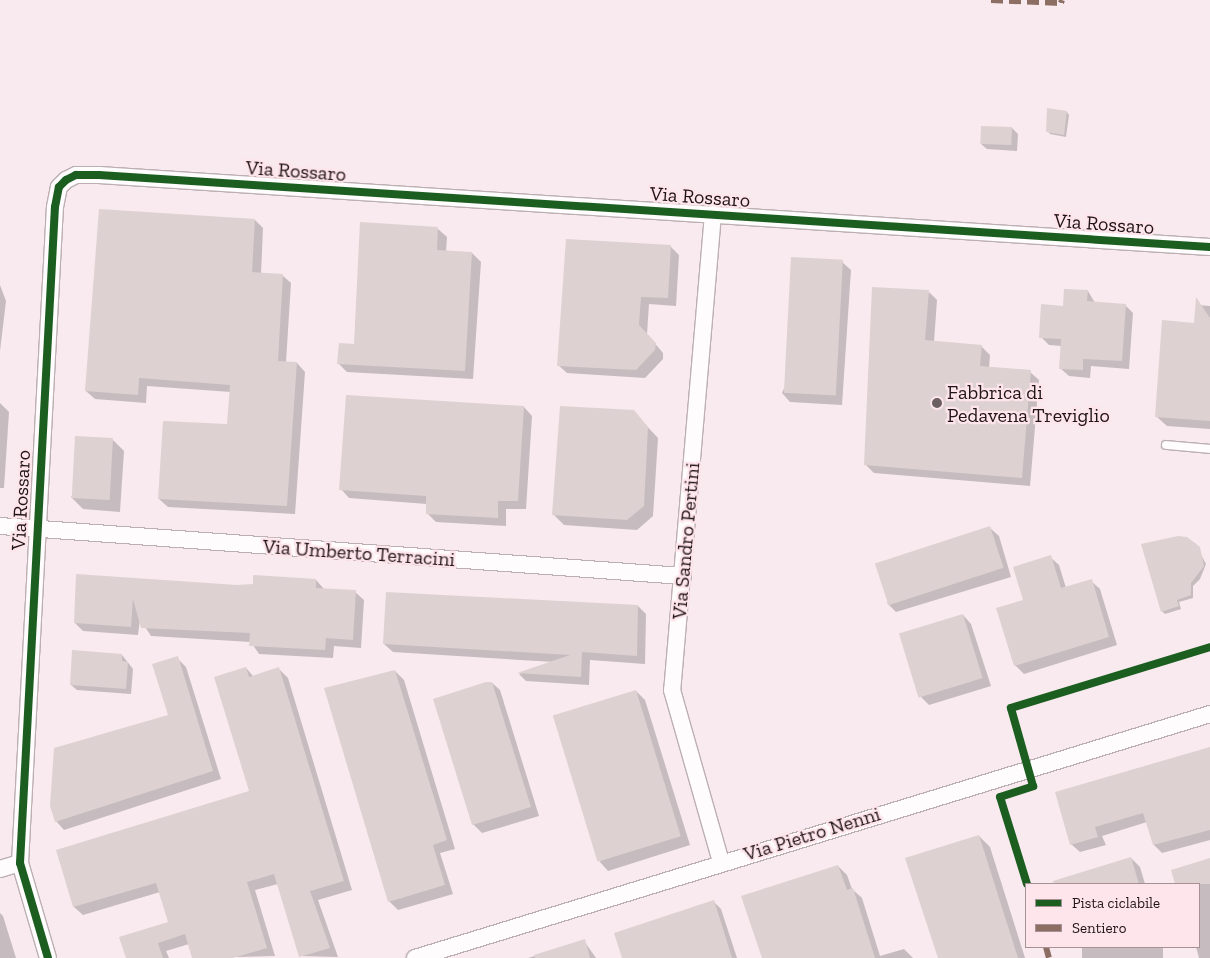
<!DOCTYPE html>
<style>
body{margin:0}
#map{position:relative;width:1210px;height:958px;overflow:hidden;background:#f8eaee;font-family:"Zilla Slab",serif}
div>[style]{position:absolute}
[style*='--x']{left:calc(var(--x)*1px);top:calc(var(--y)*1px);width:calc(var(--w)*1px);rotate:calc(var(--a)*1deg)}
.shadow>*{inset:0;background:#0003;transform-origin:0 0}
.building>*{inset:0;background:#ded1d2;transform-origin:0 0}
.roads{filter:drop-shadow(1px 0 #bcafb3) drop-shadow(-1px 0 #bcafb3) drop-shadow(0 1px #bcafb3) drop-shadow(0 -1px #bcafb3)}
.service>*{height:8px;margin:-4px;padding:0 4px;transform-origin:4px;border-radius:4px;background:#fefcfc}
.minor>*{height:16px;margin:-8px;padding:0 8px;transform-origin:8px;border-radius:8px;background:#fefcfc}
.quiet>*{height:6px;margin-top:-3px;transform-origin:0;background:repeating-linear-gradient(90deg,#8d6e63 0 12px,transparent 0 18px)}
.cycleway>*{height:8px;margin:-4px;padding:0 4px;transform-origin:4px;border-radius:4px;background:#1b5e20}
.dots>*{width:14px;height:14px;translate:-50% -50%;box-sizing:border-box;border:2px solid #fee4eb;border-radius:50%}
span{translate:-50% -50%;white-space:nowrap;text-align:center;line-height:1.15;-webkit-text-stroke:4.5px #fee4eb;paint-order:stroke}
.street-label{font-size:20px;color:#1f1417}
.poi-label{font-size:20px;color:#1f1417}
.left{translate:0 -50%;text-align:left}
.legend{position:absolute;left:1025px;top:883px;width:175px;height:65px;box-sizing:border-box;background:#fee4eb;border:1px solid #a59196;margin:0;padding:6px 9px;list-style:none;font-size:15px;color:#1f1417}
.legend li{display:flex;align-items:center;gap:10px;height:25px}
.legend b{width:25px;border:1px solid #a59196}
</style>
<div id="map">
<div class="shadow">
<div style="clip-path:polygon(1067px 112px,1069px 115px,1066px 137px,1050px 134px,1048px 131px)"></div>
<div style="clip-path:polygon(1012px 128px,1018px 134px,1017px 151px,987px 149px,981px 144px)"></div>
<div style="clip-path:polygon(255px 220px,263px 228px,261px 274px,282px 275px,291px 283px,286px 362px,297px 363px,305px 372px,295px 514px,168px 507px,159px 499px,228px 426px,231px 392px,147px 386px,146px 403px,95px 399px,86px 391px)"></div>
<div style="clip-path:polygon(438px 229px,447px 237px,446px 252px,472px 253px,481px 262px,473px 379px,347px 372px,338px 363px,355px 345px)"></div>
<div style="clip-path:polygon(670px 246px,679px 255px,676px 306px,649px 304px,647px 334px,663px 353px,663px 359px,645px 378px,567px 373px,558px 365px)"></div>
<div style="clip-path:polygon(842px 262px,851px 270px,842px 405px,790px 402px,782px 393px)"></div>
<div style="clip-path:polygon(0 285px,6px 301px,0 351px)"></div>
<div style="clip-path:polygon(1088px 291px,1095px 303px,1125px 305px,1133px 313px,1129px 369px,1091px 366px,1090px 378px,1069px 376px,1060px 368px,1062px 346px,1049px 345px,1041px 337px,1064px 307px)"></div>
<div style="clip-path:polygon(929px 292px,937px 300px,934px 342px,981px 346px,990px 355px,989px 368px,1030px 372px,1039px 380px,1030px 486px,874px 473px,865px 464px)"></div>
<div style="clip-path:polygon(1197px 305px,1210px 306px,1210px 429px,1167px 426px,1157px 417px,1195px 324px)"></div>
<div style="clip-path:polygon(0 403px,9px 412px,4px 488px,0 488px)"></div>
<div style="clip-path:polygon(524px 407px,532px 416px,526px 509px,506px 509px,506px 526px,436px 522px,427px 513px,427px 504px,349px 498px,341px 489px)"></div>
<div style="clip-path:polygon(641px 420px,658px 438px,653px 516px,637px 530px,564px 525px,554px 515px)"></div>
<div style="clip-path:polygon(113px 440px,124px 451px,120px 512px,83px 509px,71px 497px)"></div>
<div style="clip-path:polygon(990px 528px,999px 536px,1011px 577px,896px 612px,887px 603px)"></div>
<div style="clip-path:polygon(1178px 537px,1195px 543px,1206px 564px,1200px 579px,1193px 586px,1193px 598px,1179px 602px,1181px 609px,1165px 614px,1162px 611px)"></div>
<div style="clip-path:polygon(1050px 557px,1059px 565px,1066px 588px,1091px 581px,1100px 589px,1117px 645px,1024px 674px,1015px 665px,1025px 601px)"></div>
<div style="clip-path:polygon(77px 575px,237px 586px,316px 580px,324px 589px,355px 592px,364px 600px,361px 648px,334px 646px,333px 658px,259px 654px,251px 642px,151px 636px,140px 619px,138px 635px,83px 631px,75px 623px)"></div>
<div style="clip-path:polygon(638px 606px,646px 614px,645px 664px,590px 660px,589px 685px,526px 681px,519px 674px,554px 662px,393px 652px,384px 644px)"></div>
<div style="clip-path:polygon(963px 615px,971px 624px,991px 686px,929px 705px,920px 696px)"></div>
<div style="clip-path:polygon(122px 655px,133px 669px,131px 694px,77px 690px,71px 685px)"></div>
<div style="clip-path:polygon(177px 658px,186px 667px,221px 779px,64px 830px,56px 821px,170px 716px)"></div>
<div style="clip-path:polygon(246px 668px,254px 677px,279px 669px,288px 678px,352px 890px,318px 900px,338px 957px,300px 956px,278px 884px,255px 890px,275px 956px,194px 958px,189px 944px,166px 951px,169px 958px,127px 958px,170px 923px,160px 892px,83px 915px,74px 907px,57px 851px,250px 792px)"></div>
<div style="clip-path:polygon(395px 671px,404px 680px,455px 849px,440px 853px,453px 894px,398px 910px,389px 901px)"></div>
<div style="clip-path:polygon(491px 682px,500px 690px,539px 816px,482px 833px,473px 824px,434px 699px)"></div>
<div style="clip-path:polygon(636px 691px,645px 700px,690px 845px,608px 871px,600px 862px)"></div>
<div style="clip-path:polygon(1210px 749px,1210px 840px,1162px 853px,1154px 845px,1147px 822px,1102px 836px,1106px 845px,1080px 852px,1071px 844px,1056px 793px)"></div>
<div style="clip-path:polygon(979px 836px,990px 847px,1025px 958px,939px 958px)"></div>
<div style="clip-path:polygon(1131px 858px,1140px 867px,1145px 884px,1063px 884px,1062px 880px)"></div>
<div style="clip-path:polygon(1210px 860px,1210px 958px,1199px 958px,1196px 947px,1199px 947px,1199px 884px,1177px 884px,1172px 871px)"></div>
<div style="clip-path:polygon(838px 866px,847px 875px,852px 889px,862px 898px,880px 956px,904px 949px,913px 958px,763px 958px)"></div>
<div style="clip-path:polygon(714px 902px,721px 909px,737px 958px,623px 958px)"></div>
<div style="clip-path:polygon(0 913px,3px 916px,16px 958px,0 958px)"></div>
<div style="clip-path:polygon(584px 941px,596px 958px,528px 958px)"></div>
<div style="left:1082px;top:947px;width:81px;height:12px"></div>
</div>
<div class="building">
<div style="clip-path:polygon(1047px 108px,1067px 111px,1064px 135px,1046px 132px)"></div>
<div style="left:981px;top:126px;width:31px;height:18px;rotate:2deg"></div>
<div style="clip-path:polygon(99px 209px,255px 219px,252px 272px,283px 274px,278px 361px,297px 362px,287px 506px,158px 499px,163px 421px,227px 424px,230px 385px,139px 378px,138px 395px,85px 391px)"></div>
<div style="clip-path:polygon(360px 222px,438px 227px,437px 250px,472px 252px,465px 371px,337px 364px,339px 343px,354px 344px)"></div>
<div style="clip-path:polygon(566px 239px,671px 245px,668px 298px,641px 297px,639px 325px,656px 343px,655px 350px,636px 370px,557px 366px)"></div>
<div style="left:791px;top:257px;width:52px;height:136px;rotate:3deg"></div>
<div style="clip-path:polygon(872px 287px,929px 290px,925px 340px,982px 345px,980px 366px,1031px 370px,1022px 478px,864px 465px)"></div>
<div style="clip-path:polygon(1064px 289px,1088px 290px,1087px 301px,1126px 304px,1122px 361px,1083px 359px,1083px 370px,1059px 369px,1061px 339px,1039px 338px,1041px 304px,1063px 306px)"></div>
<div style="clip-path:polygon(1196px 297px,1210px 318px,1210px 421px,1155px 417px,1162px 320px,1194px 323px)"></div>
<div style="clip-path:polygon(346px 395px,524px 406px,518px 501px,498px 501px,498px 518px,426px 514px,426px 496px,339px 490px)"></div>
<div style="clip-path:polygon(560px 406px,634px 410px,648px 427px,644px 506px,627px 520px,552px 515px)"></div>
<div style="left:75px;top:436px;width:38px;height:62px;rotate:3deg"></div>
<div style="left:990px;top:526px;width:44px;height:121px;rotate:72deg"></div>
<div style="clip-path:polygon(1178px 536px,1187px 537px,1200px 547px,1204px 566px,1191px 583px,1191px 595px,1177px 600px,1179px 606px,1161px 612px,1141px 544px)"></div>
<div style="clip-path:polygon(1051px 555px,1061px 588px,1092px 579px,1109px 637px,1014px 666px,996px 608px,1023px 600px,1013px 567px)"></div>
<div style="clip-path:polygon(76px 574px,237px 585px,253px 584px,253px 575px,316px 579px,316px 588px,356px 590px,353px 640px,326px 638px,325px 650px,249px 646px,250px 633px,141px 628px,133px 599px,131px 627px,74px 623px)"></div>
<div style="clip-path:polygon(386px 592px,638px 605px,637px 656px,582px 652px,581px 677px,517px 673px,570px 655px,383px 644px)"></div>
<div style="left:963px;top:614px;width:67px;height:67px;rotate:73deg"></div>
<div style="clip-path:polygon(72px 650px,122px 654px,122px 661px,128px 662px,126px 689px,70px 685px)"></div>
<div style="clip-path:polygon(178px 656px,213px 771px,55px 822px,50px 806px,54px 748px,168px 715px,152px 664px)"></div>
<div style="clip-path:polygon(246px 667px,249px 677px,279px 667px,344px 881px,310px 891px,330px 948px,299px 957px,274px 874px,247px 882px,267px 948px,233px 958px,192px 958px,185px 934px,158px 943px,163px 958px,126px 958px,119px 937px,168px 922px,156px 883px,73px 907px,56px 850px,249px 791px,214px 677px)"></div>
<div style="clip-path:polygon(395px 670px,447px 840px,433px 845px,445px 885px,388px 902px,324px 688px)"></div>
<div style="clip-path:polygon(486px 682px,492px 682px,531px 807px,472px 825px,433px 699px)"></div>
<div style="left:636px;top:690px;width:153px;height:87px;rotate:73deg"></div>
<div style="clip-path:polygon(1210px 747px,1210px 830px,1153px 845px,1143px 813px,1095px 827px,1098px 837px,1070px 845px,1055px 792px)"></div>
<div style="clip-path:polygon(979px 835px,1018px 958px,938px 958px,905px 858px)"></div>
<div style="clip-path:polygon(1131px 857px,1139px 884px,1054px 884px,1053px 881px)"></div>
<div style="clip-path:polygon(1210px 858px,1210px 884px,1175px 884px,1171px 870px)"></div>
<div style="clip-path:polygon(838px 865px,847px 890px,853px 888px,875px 958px,762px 958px,741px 896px)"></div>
<div style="clip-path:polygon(714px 900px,732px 958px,622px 958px,614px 933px)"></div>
<div style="clip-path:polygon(585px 939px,590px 958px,535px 958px,534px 955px)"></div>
</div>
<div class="roads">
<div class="service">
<div style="--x:1166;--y:445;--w:44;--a:5.2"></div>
</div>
<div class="minor">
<div style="--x:713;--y:214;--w:478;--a:94.9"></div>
<div style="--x:672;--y:690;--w:179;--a:74.1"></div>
<div style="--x:0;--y:526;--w:685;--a:4.19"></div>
<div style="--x:0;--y:869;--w:21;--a:-17"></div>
<div style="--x:48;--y:958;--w:99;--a:-106.4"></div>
<div style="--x:20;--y:863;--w:657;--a:-86.95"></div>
<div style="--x:55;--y:207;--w:20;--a:-79"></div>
<div style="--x:59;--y:187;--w:10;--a:-45"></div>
<div style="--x:66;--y:180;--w:11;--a:-27"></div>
<div style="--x:76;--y:175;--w:23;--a:0"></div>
<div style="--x:99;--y:175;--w:1113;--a:3.71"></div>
<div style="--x:415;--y:958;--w:832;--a:-17.06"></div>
</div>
</div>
<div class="quiet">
<div style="--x:991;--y:0;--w:70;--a:2.5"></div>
<div style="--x:1061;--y:3;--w:3;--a:-72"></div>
<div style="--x:1046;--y:947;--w:11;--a:75"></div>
</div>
<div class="cycleway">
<div style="--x:1027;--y:884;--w:91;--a:-107.2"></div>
<div style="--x:1000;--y:797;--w:35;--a:-18"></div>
<div style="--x:1033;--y:786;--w:81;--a:-105.8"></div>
<div style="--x:1011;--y:708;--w:208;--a:-17"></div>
<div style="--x:48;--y:958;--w:99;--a:-106.4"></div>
<div style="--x:20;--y:863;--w:657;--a:-86.95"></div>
<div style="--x:55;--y:207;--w:20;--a:-79"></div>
<div style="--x:59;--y:187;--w:10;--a:-45"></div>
<div style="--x:66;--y:180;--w:11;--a:-27"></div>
<div style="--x:76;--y:175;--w:23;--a:0"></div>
<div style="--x:99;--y:175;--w:1113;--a:3.71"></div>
</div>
<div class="dots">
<div style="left:937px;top:403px;background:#6b5f62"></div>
</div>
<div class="street-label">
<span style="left:296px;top:171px;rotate:4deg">Via Rossaro</span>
<span style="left:700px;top:197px;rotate:4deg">Via Rossaro</span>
<span style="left:1104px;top:224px;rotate:4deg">Via Rossaro</span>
<span style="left:21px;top:500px;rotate:-87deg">Via Rossaro</span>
<span style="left:686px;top:541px;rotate:-85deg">Via Sandro Pertini</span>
<span style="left:359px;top:553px;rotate:4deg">Via Umberto Terracini</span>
<span style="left:812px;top:834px;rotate:-17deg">Via Pietro Nenni</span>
</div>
<div class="poi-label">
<span class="left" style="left:947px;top:404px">Fabbrica di<br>Pedavena Treviglio</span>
</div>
<ul class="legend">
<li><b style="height:6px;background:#1b5e20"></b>Pista ciclabile</li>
<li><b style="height:6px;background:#8d6e63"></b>Sentiero</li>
</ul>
</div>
